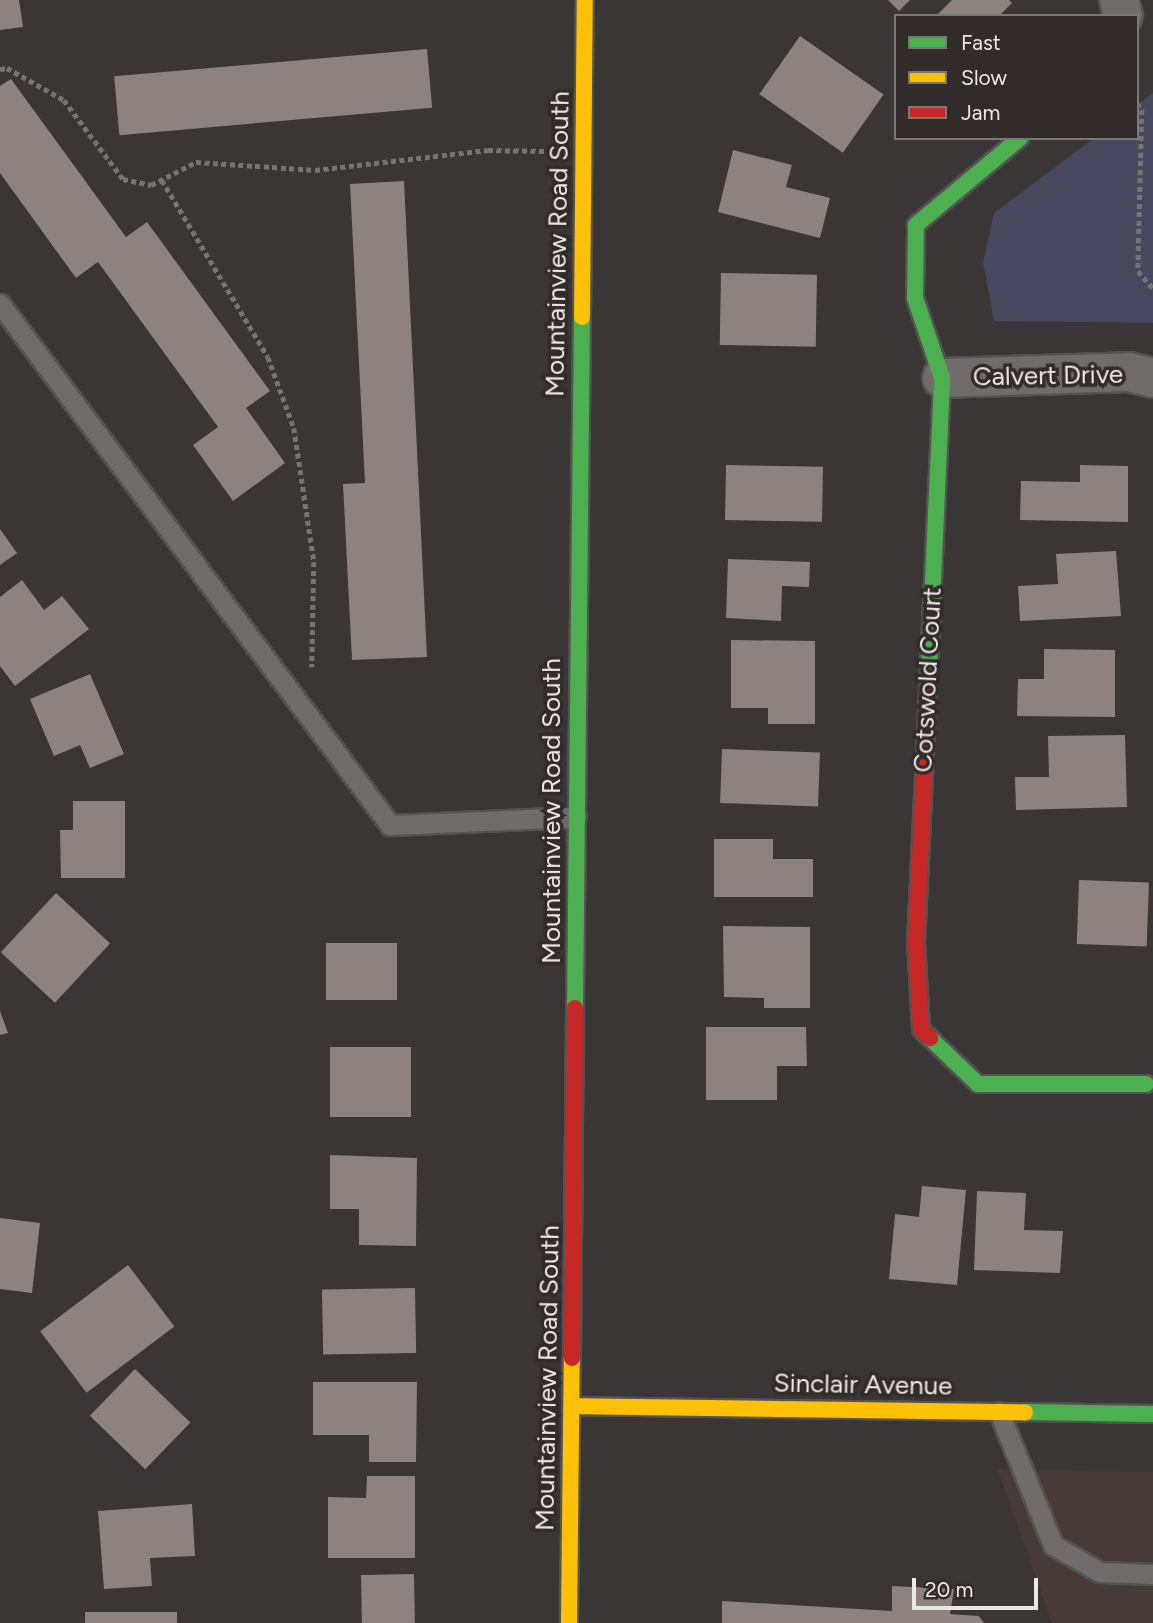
<!DOCTYPE html>
<style>
body{margin:0}
#map{position:relative;width:1153px;height:1623px;overflow:hidden;background:#393635;font-family:Figtree,sans-serif}
div>[style]{position:absolute}
[style*='--x']{left:calc(var(--x)*1px);top:calc(var(--y)*1px);width:calc(var(--w)*1px);rotate:calc(var(--a)*1deg)}
.built>*{inset:0;background:#463b37}
.green>*{inset:0;background:#47475e}
.building>*{inset:0;background:#8c827f;transform-origin:0 0}
.path>*{height:4.5px;margin-top:-2.25px;transform-origin:0;background:repeating-linear-gradient(90deg,#757473 0 5px,transparent 0 8.5px)}
.roads{filter:drop-shadow(2px 0 #555352) drop-shadow(-2px 0 #555352) drop-shadow(0 2px #555352) drop-shadow(0 -2px #555352)}
.lane>*{height:19px;margin:-9.5px;padding:0 9.5px;transform-origin:9.5px;border-radius:9.5px;background:#6f6c6b}
.street>*{height:38px;margin:-19px;padding:0 19px;transform-origin:19px;border-radius:19px;background:#6f6c6b}
.fast>*{height:16px;margin:-8px;padding:0 8px;transform-origin:8px;border-radius:8px;background:#4caf50}
.slow>*{height:16px;margin:-8px;padding:0 8px;transform-origin:8px;border-radius:8px;background:#ffc107}
.jam>*{height:16px;margin:-8px;padding:0 8px;transform-origin:8px;border-radius:8px;background:#c62828}
span{translate:-50% -50%;white-space:nowrap;text-align:center;line-height:1.15;-webkit-text-stroke:7px #312b29;paint-order:stroke}
.street-label{font-size:26px;color:#ebe8e6}
.legend{position:absolute;left:894px;top:14px;width:245px;height:126px;box-sizing:border-box;background:#312b29;border:2px solid #7b7775;margin:0;padding:9px 12px;list-style:none;font-size:21px;color:#ebe8e6}
.legend li{display:flex;align-items:center;gap:14px;height:35px}
.legend b{width:35px;border:2px solid #7b7775}
.scale{position:absolute;left:912px;top:1578px;width:126px;height:32px;box-sizing:border-box;border:4px solid #ebe8e6;border-top:0;padding-left:9px;font-size:21px;line-height:24px;white-space:nowrap;color:#ebe8e6;-webkit-text-stroke:5px #312b29;paint-order:stroke}
</style>
<div id="map">
<div class="built">
<div style="clip-path:polygon(998px 1470px,1153px 1472px,1153px 1623px,1052px 1623px)"></div>
</div>
<div class="green">
<div style="clip-path:polygon(1153px 93px,1153px 323px,994px 321px,983px 262px,994px 213px,1094px 138px,1137px 138px,1137px 105px)"></div>
</div>
<div class="building">
<div style="clip-path:polygon(0 0,19px 0,23px 27px,0 30px)"></div>
<div style="clip-path:polygon(888px 0,910px 0,899px 11px)"></div>
<div style="clip-path:polygon(952px 0,1009px 0,1012px 3px,999px 16px,936px 16px)"></div>
<div style="left:800px;top:36px;width:102px;height:71px;rotate:35deg"></div>
<div style="left:427px;top:49px;width:59px;height:314px;rotate:85deg"></div>
<div style="clip-path:polygon(11px 79px,126px 237px,147px 222px,270px 391px,246px 408px,285px 463px,233px 501px,193px 445px,218px 427px,98px 262px,76px 278px,0 173px,0 86px)"></div>
<div style="clip-path:polygon(733px 150px,792px 165px,786px 187px,830px 198px,820px 238px,718px 212px)"></div>
<div style="clip-path:polygon(404px 181px,427px 657px,352px 660px,343px 484px,365px 483px,350px 184px)"></div>
<div style="left:721px;top:273px;width:96px;height:72px;rotate:1deg"></div>
<div style="left:726px;top:465px;width:97px;height:55px;rotate:1deg"></div>
<div style="clip-path:polygon(1080px 465px,1128px 466px,1128px 522px,1020px 520px,1021px 481px,1080px 482px)"></div>
<div style="clip-path:polygon(0 529px,17px 553px,0 565px)"></div>
<div style="clip-path:polygon(1116px 551px,1121px 616px,1020px 621px,1018px 586px,1058px 584px,1056px 554px)"></div>
<div style="clip-path:polygon(728px 559px,810px 562px,809px 587px,782px 586px,781px 621px,726px 618px)"></div>
<div style="clip-path:polygon(22px 580px,44px 610px,62px 596px,89px 629px,15px 686px,0 666px,0 597px)"></div>
<div style="clip-path:polygon(731px 640px,815px 641px,815px 724px,768px 724px,768px 708px,731px 708px)"></div>
<div style="clip-path:polygon(1044px 649px,1115px 650px,1115px 717px,1017px 716px,1018px 679px,1044px 679px)"></div>
<div style="clip-path:polygon(90px 674px,124px 754px,90px 768px,80px 745px,54px 756px,30px 699px)"></div>
<div style="clip-path:polygon(1125px 735px,1127px 807px,1016px 810px,1015px 777px,1049px 777px,1048px 736px)"></div>
<div style="left:722px;top:749px;width:98px;height:54px;rotate:2deg"></div>
<div style="clip-path:polygon(73px 801px,125px 801px,125px 878px,61px 878px,60px 830px,73px 830px)"></div>
<div style="clip-path:polygon(714px 839px,773px 839px,773px 859px,813px 859px,813px 897px,714px 897px)"></div>
<div style="left:1079px;top:880px;width:70px;height:64px;rotate:2deg"></div>
<div style="left:56px;top:893px;width:74px;height:81px;rotate:43deg"></div>
<div style="clip-path:polygon(723px 926px,810px 927px,810px 1008px,764px 1008px,764px 998px,724px 997px)"></div>
<div style="left:326px;top:943px;width:71px;height:57px"></div>
<div style="clip-path:polygon(0 1011px,8px 1033px,0 1035px)"></div>
<div style="clip-path:polygon(706px 1027px,806px 1027px,807px 1066px,777px 1066px,777px 1100px,706px 1100px)"></div>
<div style="left:330px;top:1047px;width:81px;height:70px"></div>
<div style="clip-path:polygon(330px 1155px,417px 1158px,416px 1246px,359px 1245px,359px 1209px,330px 1209px)"></div>
<div style="clip-path:polygon(922px 1186px,966px 1190px,957px 1285px,889px 1279px,895px 1214px,919px 1217px)"></div>
<div style="clip-path:polygon(977px 1191px,1026px 1193px,1024px 1230px,1063px 1231px,1060px 1273px,974px 1270px)"></div>
<div style="clip-path:polygon(0 1218px,40px 1223px,32px 1293px,0 1289px)"></div>
<div style="left:128px;top:1265px;width:77px;height:110px;rotate:53deg"></div>
<div style="left:415px;top:1288px;width:65px;height:93px;rotate:89deg"></div>
<div style="left:135px;top:1369px;width:77px;height:65px;rotate:44deg"></div>
<div style="clip-path:polygon(313px 1382px,417px 1382px,416px 1462px,369px 1462px,369px 1435px,313px 1435px)"></div>
<div style="clip-path:polygon(367px 1476px,415px 1476px,415px 1558px,328px 1558px,328px 1497px,366px 1498px)"></div>
<div style="clip-path:polygon(192px 1504px,195px 1556px,150px 1558px,152px 1586px,104px 1589px,98px 1511px)"></div>
<div style="left:414px;top:1574px;width:49px;height:53px;rotate:89deg"></div>
<div style="clip-path:polygon(892px 1586px,954px 1589px,950px 1614px,979px 1616px,984px 1623px,722px 1623px,722px 1601px,892px 1611px)"></div>
<div style="left:85px;top:1612px;width:92px;height:11px"></div>
</div>
<div class="path">
<div style="--x:0;--y:69;--w:7;--a:-8"></div>
<div style="--x:7;--y:68;--w:65;--a:29.3"></div>
<div style="--x:64;--y:100;--w:99;--a:53.2"></div>
<div style="--x:123;--y:179;--w:29;--a:12"></div>
<div style="--x:151;--y:185;--w:51;--a:-27.1"></div>
<div style="--x:196;--y:162;--w:119;--a:3.8"></div>
<div style="--x:315;--y:170;--w:174;--a:-6.6"></div>
<div style="--x:488;--y:150;--w:56;--a:1"></div>
<div style="--x:1137;--y:103;--w:9;--a:54"></div>
<div style="--x:1142;--y:110;--w:161;--a:91.4"></div>
<div style="--x:1138;--y:271;--w:23;--a:49"></div>
<div style="--x:162;--y:180;--w:206;--a:59.1"></div>
<div style="--x:268;--y:357;--w:76;--a:69.9"></div>
<div style="--x:294;--y:428;--w:135;--a:81.5"></div>
<div style="--x:314;--y:562;--w:105;--a:91.1"></div>
</div>
<div class="roads">
<div class="lane">
<div style="--x:0;--y:304;--w:651;--a:53.18"></div>
<div style="--x:390;--y:825;--w:186;--a:-2.5"></div>
<div style="--x:999;--y:1412;--w:144;--a:67.9"></div>
<div style="--x:1053;--y:1545;--w:54;--a:29.9"></div>
<div style="--x:1100;--y:1572;--w:53;--a:2.2"></div>
</div>
<div class="street">
<div style="--x:1119;--y:0;--w:16;--a:76"></div>
<div style="--x:942;--y:378;--w:187;--a:-1.8"></div>
<div style="--x:1129;--y:372;--w:25;--a:14"></div>
</div>
<div class="fast">
<div style="--x:928;--y:690;--w:312;--a:-87.4"></div>
<div style="--x:942;--y:378;--w:84;--a:-108.6"></div>
<div style="--x:915;--y:298;--w:73;--a:-89.2"></div>
<div style="--x:916;--y:225;--w:136;--a:-39.9"></div>
<div style="--x:575;--y:1008;--w:691;--a:-89.42"></div>
<div style="--x:930;--y:1038;--w:66;--a:43.8"></div>
<div style="--x:978;--y:1084;--w:168;--a:0"></div>
<div style="--x:1025;--y:1412;--w:128;--a:0.9"></div>
</div>
<div class="slow">
<div style="--x:582;--y:317;--w:317;--a:-89.5"></div>
<div style="--x:572;--y:1406;--w:453;--a:0.8"></div>
<div style="--x:569;--y:1623;--w:265;--a:-89.4"></div>
</div>
<div class="jam">
<div style="--x:928;--y:690;--w:251;--a:92.7"></div>
<div style="--x:916;--y:941;--w:88;--a:86.7"></div>
<div style="--x:921;--y:1029;--w:13;--a:45"></div>
<div style="--x:572;--y:1358;--w:350;--a:-89.5"></div>
</div>
</div>
<div class="street-label">
<span style="left:558px;top:244px;rotate:-89deg">Mountainview Road South</span>
<span style="left:1048px;top:376px;rotate:-1deg">Calvert Drive</span>
<span style="left:928px;top:680px;rotate:-87deg">Cotswold Court</span>
<span style="left:552px;top:811px;rotate:-90deg">Mountainview Road South</span>
<span style="left:548px;top:1378px;rotate:-89deg">Mountainview Road South</span>
<span style="left:863px;top:1385px;rotate:1deg">Sinclair Avenue</span>
</div>
<ul class="legend">
<li><b style="height:9px;background:#4caf50"></b>Fast</li>
<li><b style="height:9px;background:#ffc107"></b>Slow</li>
<li><b style="height:9px;background:#c62828"></b>Jam</li>
</ul>
<div class="scale">20 m</div>
</div>
